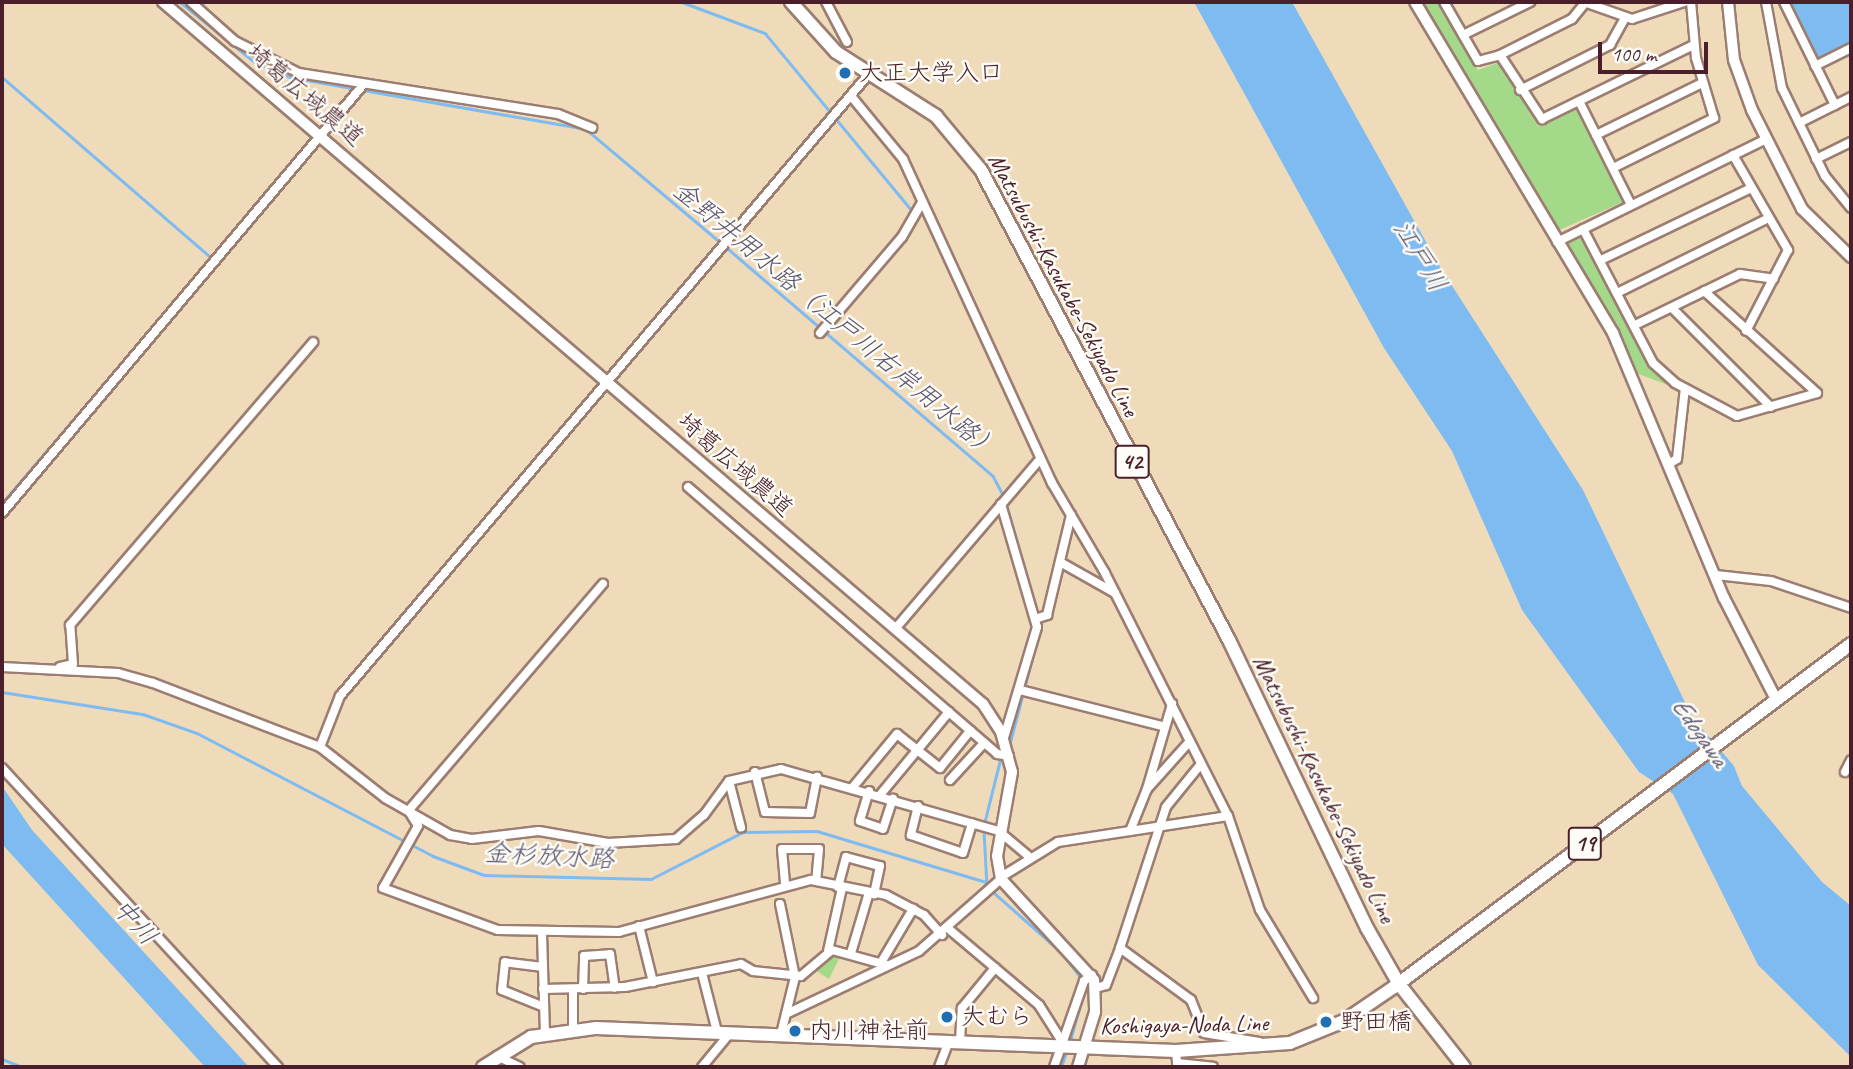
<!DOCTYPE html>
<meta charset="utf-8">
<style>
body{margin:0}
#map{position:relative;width:1853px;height:1069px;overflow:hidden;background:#efdbb9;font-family:Caveat,"Klee One",sans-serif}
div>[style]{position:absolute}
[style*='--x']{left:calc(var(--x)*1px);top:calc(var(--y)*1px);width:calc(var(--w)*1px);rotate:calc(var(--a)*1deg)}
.green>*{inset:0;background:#a4d98a}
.water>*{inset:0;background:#7ebbf1}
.stream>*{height:2.5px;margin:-1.25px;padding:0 1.25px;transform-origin:1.25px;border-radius:1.25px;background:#7ebbf1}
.roads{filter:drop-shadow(2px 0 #9c7d72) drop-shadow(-2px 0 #9c7d72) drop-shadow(0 2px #9c7d72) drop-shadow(0 -2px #9c7d72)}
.street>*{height:8px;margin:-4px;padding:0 4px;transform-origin:4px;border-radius:4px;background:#fff}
.secondary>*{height:10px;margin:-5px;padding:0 5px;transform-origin:5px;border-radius:5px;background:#fff}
.primary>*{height:12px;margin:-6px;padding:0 6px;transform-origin:6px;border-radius:6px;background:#fff}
.dots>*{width:19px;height:19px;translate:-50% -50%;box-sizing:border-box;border:4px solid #fdfcf7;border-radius:50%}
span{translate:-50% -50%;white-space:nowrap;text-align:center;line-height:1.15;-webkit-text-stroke:5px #fdfcf7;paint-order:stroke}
.shield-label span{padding:2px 5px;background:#fdfcf7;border:2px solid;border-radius:5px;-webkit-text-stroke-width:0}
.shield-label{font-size:23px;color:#4a1f2b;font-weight:700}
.poi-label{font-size:24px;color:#4a1f2b}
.left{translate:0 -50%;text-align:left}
.street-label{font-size:24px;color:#4a1f2b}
.water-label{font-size:26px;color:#5c5670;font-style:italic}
.frame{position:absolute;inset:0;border:4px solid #4a1f2b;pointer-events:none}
.scale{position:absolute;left:1598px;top:42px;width:110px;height:32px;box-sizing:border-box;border:4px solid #4a1f2b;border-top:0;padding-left:9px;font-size:21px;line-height:24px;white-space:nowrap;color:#4a1f2b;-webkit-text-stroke:5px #fdfcf7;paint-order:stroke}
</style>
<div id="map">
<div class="green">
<div style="clip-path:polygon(1420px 2px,1441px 2px,1478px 70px,1500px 62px,1538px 126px,1580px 108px,1623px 202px,1557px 231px)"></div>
<div style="clip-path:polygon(1583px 235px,1650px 364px,1676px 388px,1636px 373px,1565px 245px)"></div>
<div style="clip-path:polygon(842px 953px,829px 979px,815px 970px,830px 955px)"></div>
</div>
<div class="water">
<div style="clip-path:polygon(1194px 2px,1292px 2px,1440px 267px,1583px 490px,1692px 717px,1734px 766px,1742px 786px,1822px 882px,1851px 906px,1851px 1057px,1758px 965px,1673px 794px,1639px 772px,1522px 610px,1452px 451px,1384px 348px)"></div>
<div style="clip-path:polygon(1788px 2px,1849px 2px,1851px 44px,1816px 59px)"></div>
<div style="clip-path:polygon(2px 786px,32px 830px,249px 1067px,205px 1067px,2px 844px)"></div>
</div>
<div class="stream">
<div style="--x:180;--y:2;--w:97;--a:38.8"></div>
<div style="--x:256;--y:63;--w:37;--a:22"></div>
<div style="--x:290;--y:77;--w:68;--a:10.2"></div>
<div style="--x:682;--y:2;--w:89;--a:20.5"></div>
<div style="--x:765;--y:33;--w:232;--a:50.4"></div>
<div style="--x:2;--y:77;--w:277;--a:40.8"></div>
<div style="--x:212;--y:258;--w:323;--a:130.5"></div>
<div style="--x:363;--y:90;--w:221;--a:9.9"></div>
<div style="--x:587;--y:130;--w:175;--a:40.1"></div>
<div style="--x:726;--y:247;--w:352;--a:40.6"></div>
<div style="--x:993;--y:476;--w:24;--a:62"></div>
<div style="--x:872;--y:278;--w:22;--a:-51"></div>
<div style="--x:1006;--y:503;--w:116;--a:73.9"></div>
<div style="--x:2;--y:692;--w:143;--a:8.9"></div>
<div style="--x:143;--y:714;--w:57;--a:19.4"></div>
<div style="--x:197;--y:733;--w:266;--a:27.5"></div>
<div style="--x:433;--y:856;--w:54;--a:20.4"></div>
<div style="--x:484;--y:875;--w:167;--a:1.4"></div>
<div style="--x:651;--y:879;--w:103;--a:-27.1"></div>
<div style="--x:743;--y:832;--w:74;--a:-0.8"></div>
<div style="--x:817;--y:831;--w:177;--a:16.8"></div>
<div style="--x:1009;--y:746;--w:122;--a:-75.3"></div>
<div style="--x:984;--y:824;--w:70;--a:-76"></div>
<div style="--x:984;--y:831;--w:56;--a:86.9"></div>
<div style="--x:992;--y:891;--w:92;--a:41.5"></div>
<div style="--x:1061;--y:952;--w:34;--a:52"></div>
<div style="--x:1069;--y:1044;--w:62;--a:-74.2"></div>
<div style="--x:2;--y:1059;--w:22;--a:21"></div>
<div style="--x:1061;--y:1067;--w:18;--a:-71"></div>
</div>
<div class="roads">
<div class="street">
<div style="--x:191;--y:2;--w:59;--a:41.6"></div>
<div style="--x:235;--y:41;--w:72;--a:26.6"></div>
<div style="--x:299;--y:73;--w:262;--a:9"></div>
<div style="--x:558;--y:114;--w:37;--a:22"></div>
<div style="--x:826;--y:2;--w:45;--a:62.3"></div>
<div style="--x:1444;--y:2;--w:68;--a:60"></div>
<div style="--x:1478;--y:61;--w:23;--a:-15"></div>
<div style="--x:1500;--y:55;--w:77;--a:56.7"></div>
<div style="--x:1542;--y:119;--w:169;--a:-26"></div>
<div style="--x:1584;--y:2;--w:51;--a:19.5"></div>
<div style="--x:1632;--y:19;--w:55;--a:-18.1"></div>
<div style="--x:1766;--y:2;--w:87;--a:79.5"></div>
<div style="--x:1782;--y:88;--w:98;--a:64"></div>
<div style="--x:1825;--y:176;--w:41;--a:50.9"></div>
<div style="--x:1784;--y:2;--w:115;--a:63.7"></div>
<div style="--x:1463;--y:35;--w:75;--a:-26.2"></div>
<div style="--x:1500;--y:55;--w:80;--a:-26.6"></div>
<div style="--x:1572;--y:19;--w:21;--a:-51"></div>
<div style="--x:1815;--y:66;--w:40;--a:-26.6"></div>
<div style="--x:1520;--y:90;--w:101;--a:-26.6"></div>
<div style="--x:1610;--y:45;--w:31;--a:-61"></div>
<div style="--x:851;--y:96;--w:82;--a:50.5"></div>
<div style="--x:903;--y:159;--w:357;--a:65.3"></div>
<div style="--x:1052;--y:483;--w:104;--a:59.5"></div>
<div style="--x:1105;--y:573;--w:272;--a:63.2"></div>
<div style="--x:1228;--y:816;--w:99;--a:71.2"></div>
<div style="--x:1260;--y:910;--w:103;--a:58.9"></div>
<div style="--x:1579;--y:101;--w:116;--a:63.4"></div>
<div style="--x:1799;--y:123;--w:58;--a:-26.6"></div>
<div style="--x:1596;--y:135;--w:118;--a:-26.1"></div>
<div style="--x:1733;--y:155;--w:110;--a:59.9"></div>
<div style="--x:1788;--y:250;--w:91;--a:117.4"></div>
<div style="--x:1816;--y:159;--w:39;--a:-26"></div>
<div style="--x:1613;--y:168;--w:113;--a:-26.3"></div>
<div style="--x:1714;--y:118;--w:63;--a:-106.7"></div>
<div style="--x:1696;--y:58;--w:56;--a:-95.1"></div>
<div style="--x:1583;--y:229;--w:151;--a:62.4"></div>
<div style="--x:1653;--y:363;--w:30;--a:42"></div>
<div style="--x:1675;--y:383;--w:70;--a:28"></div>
<div style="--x:1737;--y:416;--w:83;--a:-16"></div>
<div style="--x:1817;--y:393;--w:152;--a:-137.9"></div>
<div style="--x:1557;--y:242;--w:233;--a:-26.2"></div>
<div style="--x:1601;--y:260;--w:164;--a:-25.6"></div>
<div style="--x:1619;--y:292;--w:163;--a:-26.3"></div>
<div style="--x:1672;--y:308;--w:140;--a:45"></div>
<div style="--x:1635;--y:325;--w:117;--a:-25.9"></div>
<div style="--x:1740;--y:274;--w:34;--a:8"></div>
<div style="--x:820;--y:333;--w:126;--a:-49.5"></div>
<div style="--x:902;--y:237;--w:39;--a:-60"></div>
<div style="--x:1669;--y:464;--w:9;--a:-32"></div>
<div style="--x:1677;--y:459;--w:71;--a:-83.6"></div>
<div style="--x:688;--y:487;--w:408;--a:40.8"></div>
<div style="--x:997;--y:754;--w:12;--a:9"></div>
<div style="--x:1001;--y:504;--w:128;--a:73.7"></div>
<div style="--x:1037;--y:627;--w:116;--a:106.6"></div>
<div style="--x:2;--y:513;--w:560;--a:-49.85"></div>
<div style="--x:1060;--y:562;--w:63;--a:29.4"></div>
<div style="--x:1716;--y:575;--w:55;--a:6.2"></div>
<div style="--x:1771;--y:581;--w:84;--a:18.6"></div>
<div style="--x:1035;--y:619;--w:13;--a:-18"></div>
<div style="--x:1047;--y:615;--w:103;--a:-76.5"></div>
<div style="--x:895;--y:629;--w:223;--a:-49.5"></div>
<div style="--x:2;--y:667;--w:116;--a:3"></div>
<div style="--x:118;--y:673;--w:36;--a:16"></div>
<div style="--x:153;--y:683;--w:179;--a:21"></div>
<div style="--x:320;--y:747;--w:83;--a:38.1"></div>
<div style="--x:385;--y:798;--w:75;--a:29.6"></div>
<div style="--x:450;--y:835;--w:22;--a:10"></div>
<div style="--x:472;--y:839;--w:67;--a:-6.8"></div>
<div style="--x:539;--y:831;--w:70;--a:9.9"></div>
<div style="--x:608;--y:843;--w:68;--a:-3.4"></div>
<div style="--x:676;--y:839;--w:37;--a:-41"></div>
<div style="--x:704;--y:815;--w:42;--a:-53.7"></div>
<div style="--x:729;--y:781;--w:53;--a:-13"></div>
<div style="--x:781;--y:769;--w:230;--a:15.9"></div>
<div style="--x:60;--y:667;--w:13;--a:-13"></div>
<div style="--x:73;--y:664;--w:39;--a:-94"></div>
<div style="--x:70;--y:625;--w:373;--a:-49.3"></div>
<div style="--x:1020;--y:690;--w:146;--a:14.2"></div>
<div style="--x:320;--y:747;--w:55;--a:-68.6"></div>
<div style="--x:340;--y:696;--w:815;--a:-49.63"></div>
<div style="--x:2;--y:768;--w:407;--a:47.3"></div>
<div style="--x:755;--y:772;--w:41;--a:76"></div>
<div style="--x:765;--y:812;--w:45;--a:1.3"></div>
<div style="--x:810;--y:813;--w:37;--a:-79"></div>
<div style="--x:1845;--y:772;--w:13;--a:-63"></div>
<div style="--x:950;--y:780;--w:50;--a:-47.4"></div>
<div style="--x:729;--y:781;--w:48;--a:75.4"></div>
<div style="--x:853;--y:787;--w:69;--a:-50.3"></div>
<div style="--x:897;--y:734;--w:55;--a:38.3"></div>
<div style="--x:940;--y:768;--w:48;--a:-51"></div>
<div style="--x:1147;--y:789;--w:89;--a:-73.6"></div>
<div style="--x:869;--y:791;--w:31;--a:107"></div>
<div style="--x:860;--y:821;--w:24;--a:19"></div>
<div style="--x:883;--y:829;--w:32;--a:-72"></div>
<div style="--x:880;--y:795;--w:108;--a:-50.3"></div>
<div style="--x:918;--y:806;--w:30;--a:104"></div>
<div style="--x:911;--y:835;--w:55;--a:19.1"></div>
<div style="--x:963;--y:853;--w:31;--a:-73"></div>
<div style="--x:409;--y:810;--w:298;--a:-49.4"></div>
<div style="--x:410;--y:813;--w:15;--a:58"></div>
<div style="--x:418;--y:826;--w:71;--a:119.4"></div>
<div style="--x:383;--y:888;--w:122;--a:20.1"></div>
<div style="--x:498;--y:930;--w:121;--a:0.9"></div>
<div style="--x:619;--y:932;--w:199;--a:-15.2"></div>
<div style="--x:811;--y:880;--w:76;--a:11.3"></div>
<div style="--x:886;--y:895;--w:43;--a:27.8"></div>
<div style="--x:924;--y:915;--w:27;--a:48"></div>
<div style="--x:1130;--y:831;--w:45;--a:-68"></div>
<div style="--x:1147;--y:789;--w:64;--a:-48.1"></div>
<div style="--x:1001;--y:833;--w:35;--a:40"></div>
<div style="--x:1001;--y:877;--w:67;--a:-31.6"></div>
<div style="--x:1058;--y:842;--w:172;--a:-8.7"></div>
<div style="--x:785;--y:883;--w:34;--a:-95"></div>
<div style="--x:782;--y:849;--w:37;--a:0"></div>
<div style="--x:819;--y:849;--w:32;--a:95"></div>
<div style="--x:838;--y:887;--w:31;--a:-75"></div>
<div style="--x:846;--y:857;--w:35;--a:15"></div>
<div style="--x:880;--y:866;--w:29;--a:102"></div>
<div style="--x:780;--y:904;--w:75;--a:78.4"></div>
<div style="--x:795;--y:977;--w:59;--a:103.8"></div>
<div style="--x:639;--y:926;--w:58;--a:76"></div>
<div style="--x:950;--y:930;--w:116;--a:40.1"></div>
<div style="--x:1039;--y:1005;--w:41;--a:57.8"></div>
<div style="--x:542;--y:933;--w:100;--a:88.3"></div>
<div style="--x:1120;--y:948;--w:88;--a:36.2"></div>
<div style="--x:1191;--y:1000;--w:35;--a:68"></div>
<div style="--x:1204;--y:1033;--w:56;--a:9.3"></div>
<div style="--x:828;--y:951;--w:65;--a:-77.5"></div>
<div style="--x:851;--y:953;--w:59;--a:-73.4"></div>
<div style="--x:882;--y:961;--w:61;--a:-59.2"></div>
<div style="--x:543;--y:967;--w:38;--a:-173"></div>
<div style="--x:505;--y:962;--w:28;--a:96"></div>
<div style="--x:502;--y:990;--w:45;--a:22"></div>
<div style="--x:702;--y:973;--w:61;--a:75.7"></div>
<div style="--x:1096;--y:988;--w:10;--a:-17"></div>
<div style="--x:1106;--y:985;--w:40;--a:-69"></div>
<div style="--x:1120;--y:948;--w:148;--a:-71.9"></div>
<div style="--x:1166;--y:807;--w:55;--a:-50.9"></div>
<div style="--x:543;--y:989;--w:82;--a:-1.4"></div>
<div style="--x:625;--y:987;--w:118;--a:-11.2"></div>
<div style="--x:741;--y:964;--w:14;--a:30"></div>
<div style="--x:753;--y:971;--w:48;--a:5.9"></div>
<div style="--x:801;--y:976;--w:40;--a:-40"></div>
<div style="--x:832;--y:950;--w:57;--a:15.3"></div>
<div style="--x:583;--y:989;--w:33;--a:-88"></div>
<div style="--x:584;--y:956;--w:26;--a:-4"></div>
<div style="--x:610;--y:954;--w:34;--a:82"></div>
<div style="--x:786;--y:1014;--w:147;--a:-25.3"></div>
<div style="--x:919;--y:951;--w:109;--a:-41.3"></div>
<div style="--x:573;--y:1029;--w:40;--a:-90"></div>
<div style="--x:960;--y:1042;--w:34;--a:-87"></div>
<div style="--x:962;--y:1008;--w:52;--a:-50.5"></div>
<div style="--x:1176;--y:1051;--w:12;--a:85"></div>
<div style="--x:1177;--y:1063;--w:36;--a:6"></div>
<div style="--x:497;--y:1056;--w:25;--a:26"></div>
<div style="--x:702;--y:1067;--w:44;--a:-50.5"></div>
<div style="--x:939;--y:1067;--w:28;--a:-69"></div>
<div style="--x:1054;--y:1067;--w:91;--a:-70.8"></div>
<div style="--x:1084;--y:981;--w:10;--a:-37"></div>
</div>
<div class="secondary">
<div style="--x:163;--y:2;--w:1079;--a:40.57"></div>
<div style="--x:983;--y:704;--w:33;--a:57"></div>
<div style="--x:1001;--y:732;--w:41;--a:74.6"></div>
<div style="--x:1012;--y:772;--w:85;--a:100.1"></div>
<div style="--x:997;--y:856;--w:23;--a:80"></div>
<div style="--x:1001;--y:879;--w:137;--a:47.4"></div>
<div style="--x:1094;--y:980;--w:32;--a:88"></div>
<div style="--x:1095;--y:1012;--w:58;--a:107.2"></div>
<div style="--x:1415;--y:2;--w:386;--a:59.1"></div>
<div style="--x:1613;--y:333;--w:287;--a:67.3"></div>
<div style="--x:1724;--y:598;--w:114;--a:62.8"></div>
<div style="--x:1728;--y:2;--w:58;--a:84.1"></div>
<div style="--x:1734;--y:60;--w:53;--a:70.2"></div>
<div style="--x:1752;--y:110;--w:111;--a:63.2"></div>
<div style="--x:1802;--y:209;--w:69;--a:44.4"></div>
</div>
<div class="primary">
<div style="--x:791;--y:2;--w:67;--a:48"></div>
<div style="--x:836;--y:52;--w:119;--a:32.6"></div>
<div style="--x:936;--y:116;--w:70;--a:50.2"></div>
<div style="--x:981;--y:170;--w:531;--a:62.18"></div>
<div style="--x:1229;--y:640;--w:319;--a:64.4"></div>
<div style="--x:1367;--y:928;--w:64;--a:60.3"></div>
<div style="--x:1399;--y:984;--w:105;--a:51.9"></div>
<div style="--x:483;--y:1067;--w:57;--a:-32"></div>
<div style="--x:531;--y:1037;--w:66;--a:-7.9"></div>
<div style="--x:596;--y:1028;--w:580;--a:2.27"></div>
<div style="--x:1176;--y:1051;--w:114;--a:-4"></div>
<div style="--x:1290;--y:1043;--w:58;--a:-22.2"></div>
<div style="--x:1344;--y:1021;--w:60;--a:-34.2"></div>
<div style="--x:1394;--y:987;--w:571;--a:-36.89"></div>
</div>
</div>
<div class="dots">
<div style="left:845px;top:73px;background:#1f6fb2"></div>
<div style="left:947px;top:1017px;background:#1f6fb2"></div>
<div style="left:1326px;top:1022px;background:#1f6fb2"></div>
<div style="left:795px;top:1031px;background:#1f6fb2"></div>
</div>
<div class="shield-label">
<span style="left:1132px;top:462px">42</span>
<span style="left:1585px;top:844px">19</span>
</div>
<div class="poi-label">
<span class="left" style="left:859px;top:73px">大正大学入口</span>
<span class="left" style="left:961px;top:1017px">大むら</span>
<span class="left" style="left:1340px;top:1022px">野田橋</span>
<span class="left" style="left:809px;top:1031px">内川神社前</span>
</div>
<div class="street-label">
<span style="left:305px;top:95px;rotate:40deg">埼葛広域農道</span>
<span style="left:1063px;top:285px;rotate:62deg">Matsubushi-Kasukabe-Sekiyado Line</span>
<span style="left:735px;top:465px;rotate:41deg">埼葛広域農道</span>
<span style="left:1324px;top:789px;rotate:64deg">Matsubushi-Kasukabe-Sekiyado Line</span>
<span style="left:1184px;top:1025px;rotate:-1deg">Koshigaya-Noda Line</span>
</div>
<div class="water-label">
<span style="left:1420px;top:256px;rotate:59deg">江戸川</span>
<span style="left:836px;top:320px;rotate:40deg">金野井用水路（江戸川右岸用水路）</span>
<span style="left:1700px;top:732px;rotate:55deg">Edogawa</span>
<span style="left:549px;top:856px;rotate:3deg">金杉放水路</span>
<span style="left:135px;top:922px;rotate:48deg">中川</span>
</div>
<div class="frame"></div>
<div class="scale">100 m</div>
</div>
